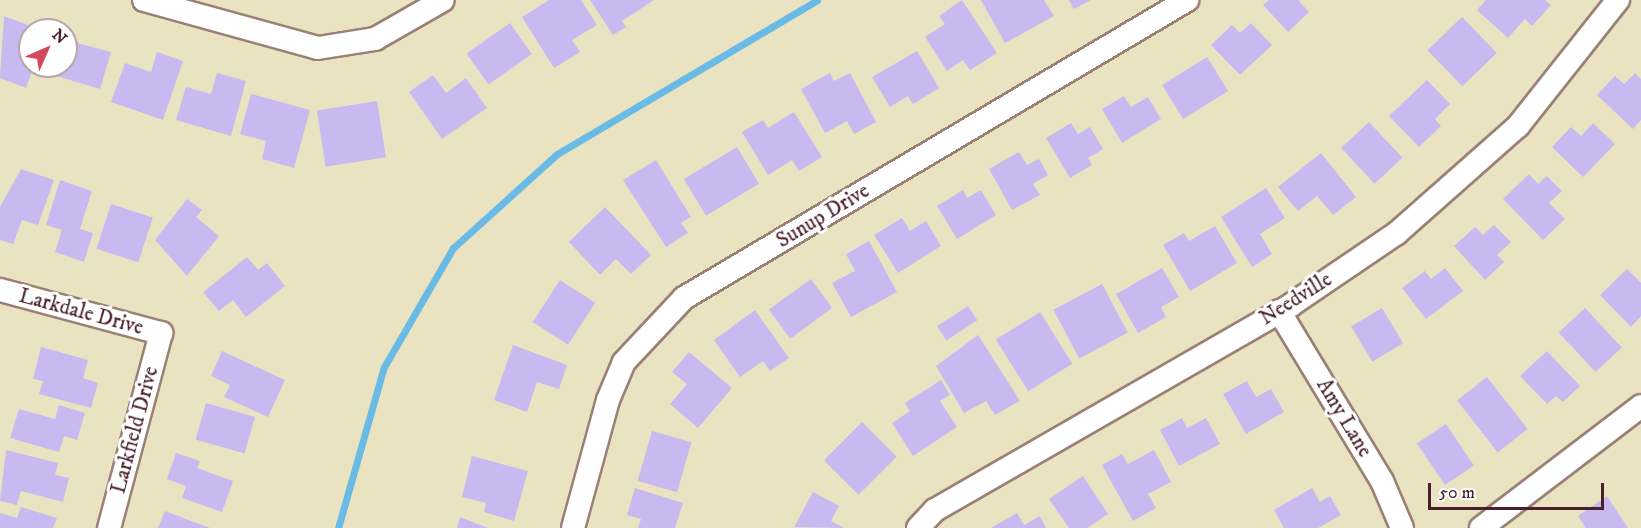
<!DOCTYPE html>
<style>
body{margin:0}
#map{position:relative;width:1641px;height:528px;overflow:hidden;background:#e9e3c2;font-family:"IM FELL DW Pica",serif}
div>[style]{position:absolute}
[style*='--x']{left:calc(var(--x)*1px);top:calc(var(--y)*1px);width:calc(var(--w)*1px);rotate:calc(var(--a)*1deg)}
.stream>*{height:7px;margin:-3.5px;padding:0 3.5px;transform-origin:3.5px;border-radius:3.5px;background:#69bae5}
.building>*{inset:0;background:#c8baf0;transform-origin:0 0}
.roads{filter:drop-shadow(2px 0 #9a8176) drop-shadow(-2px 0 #9a8176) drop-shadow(0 2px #9a8176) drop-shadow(0 -2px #9a8176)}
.minor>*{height:22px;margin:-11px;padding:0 11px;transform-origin:11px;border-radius:11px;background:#fff}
span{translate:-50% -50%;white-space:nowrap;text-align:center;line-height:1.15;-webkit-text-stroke:6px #fff;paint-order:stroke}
.street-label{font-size:21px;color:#4a1f2b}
.north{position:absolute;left:18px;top:18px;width:60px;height:60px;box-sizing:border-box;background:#fff;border:2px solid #b7a5aa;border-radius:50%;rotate:45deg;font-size:16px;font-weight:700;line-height:24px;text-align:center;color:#4a1f2b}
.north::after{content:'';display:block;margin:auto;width:21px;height:27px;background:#d1495b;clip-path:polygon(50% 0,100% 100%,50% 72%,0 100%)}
.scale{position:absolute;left:1428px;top:483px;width:176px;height:27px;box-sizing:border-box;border:3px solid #4a1f2b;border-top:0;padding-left:8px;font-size:18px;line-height:21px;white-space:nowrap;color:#4a1f2b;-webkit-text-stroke:4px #fff;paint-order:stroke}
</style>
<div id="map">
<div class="stream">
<div style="--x:338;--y:528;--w:167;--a:-74.1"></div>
<div style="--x:384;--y:367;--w:138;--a:-59.9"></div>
<div style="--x:453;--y:248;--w:140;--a:-42.1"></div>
<div style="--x:557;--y:154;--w:302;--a:-30.6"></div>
</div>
<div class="building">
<div style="clip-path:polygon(549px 0,581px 0,597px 25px,572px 40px,580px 52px,554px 68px,522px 17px)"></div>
<div style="clip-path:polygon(590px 0,654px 0,622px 21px,626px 27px,613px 35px)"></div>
<div style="clip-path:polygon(962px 0,997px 53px,970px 70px,963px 60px,947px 71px,925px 37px,945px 24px,939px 16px)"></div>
<div style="clip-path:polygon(981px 0,1044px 0,1054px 16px,1005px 43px)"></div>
<div style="clip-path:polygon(1069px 0,1091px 0,1074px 9px)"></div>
<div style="clip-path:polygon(1269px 0,1298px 0,1309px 12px,1288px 32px,1263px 5px)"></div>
<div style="clip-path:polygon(1486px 0,1545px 0,1551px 5px,1532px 26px,1525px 19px,1508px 38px,1477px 10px)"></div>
<div style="clip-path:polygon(4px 16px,41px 30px,30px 30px,34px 66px,26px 88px,0 78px)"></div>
<div style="left:1462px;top:17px;width:50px;height:48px;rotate:46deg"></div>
<div style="left:510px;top:23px;width:38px;height:53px;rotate:55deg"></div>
<div style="clip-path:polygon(1251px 23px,1272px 45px,1240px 75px,1211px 45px,1232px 25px,1240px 33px)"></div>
<div style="clip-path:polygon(66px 40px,111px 52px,100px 89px,47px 73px,49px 66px,66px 66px)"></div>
<div style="clip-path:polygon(917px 51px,939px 88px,913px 104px,908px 96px,890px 107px,872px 77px)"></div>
<div style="clip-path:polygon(157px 52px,183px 61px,163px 120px,111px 102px,125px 63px,151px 72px)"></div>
<div style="left:1207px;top:57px;width:40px;height:53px;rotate:58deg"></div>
<div style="clip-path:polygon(217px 73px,246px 81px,231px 136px,176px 120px,186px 87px,211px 94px)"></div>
<div style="clip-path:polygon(830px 73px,834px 81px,850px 73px,876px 122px,854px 134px,847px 121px,825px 133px,801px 89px)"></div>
<div style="clip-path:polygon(1635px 73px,1641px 79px,1641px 120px,1633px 129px,1597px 95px,1615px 76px,1624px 84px)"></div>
<div style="clip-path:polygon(433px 75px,446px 93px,466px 78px,487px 108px,442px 139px,409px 92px)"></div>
<div style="clip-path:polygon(1427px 80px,1450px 104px,1435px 119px,1441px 126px,1419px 147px,1389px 116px)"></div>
<div style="clip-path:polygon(251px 94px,310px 110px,294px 168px,262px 159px,266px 141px,240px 134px)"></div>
<div style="clip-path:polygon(1124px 96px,1131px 107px,1148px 97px,1161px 119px,1122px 143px,1102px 109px)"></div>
<div style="left:377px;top:101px;width:57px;height:61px;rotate:81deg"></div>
<div style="clip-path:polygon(794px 112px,822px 157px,799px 171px,792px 160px,768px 175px,742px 132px,763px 120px,768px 128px)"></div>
<div style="left:1369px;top:122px;width:49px;height:38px;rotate:47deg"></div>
<div style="clip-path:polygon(1071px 123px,1078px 134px,1090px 127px,1103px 149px,1088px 158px,1092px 165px,1070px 178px,1046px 138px)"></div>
<div style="clip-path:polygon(1593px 123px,1615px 144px,1583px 177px,1552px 147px,1571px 127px,1581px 136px)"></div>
<div style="left:737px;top:147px;width:43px;height:62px;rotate:59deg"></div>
<div style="clip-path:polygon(1019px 152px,1027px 165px,1039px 159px,1048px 175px,1033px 184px,1040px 195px,1012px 210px,989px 169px)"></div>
<div style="clip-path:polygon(1321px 153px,1356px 197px,1333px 215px,1317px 196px,1298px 211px,1278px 187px)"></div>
<div style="clip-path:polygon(656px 160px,691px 217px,681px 223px,688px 233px,666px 247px,623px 180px)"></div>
<div style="clip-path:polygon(21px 169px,54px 180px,38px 225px,22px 220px,13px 244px,0 240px,0 207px)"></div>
<div style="clip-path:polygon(1529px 174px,1538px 184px,1547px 176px,1562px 191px,1549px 203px,1565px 219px,1543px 240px,1503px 199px)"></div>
<div style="clip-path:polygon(60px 180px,92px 191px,80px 229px,93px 233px,84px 262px,55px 252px,62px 230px,46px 225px)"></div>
<div style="clip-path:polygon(1266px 188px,1285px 218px,1260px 234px,1272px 254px,1252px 267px,1221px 217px)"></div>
<div style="clip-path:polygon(963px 190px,967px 198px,981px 190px,996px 215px,957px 239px,937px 206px)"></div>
<div style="clip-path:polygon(187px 199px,202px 210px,196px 217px,219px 236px,187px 276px,155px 240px)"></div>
<div style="left:111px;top:204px;width:44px;height:47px;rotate:18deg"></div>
<div style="clip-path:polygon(605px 207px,651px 255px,631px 274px,616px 259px,600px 275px,569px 242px)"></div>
<div style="clip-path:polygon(902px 218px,910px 231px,926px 221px,941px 246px,898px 273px,874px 235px)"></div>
<div style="clip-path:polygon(1494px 225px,1511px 242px,1497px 255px,1504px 262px,1485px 280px,1454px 246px,1475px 227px,1483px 235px)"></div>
<div style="clip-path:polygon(1215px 226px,1237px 263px,1190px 291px,1163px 245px,1184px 233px,1189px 241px)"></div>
<div style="clip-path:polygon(869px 241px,897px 292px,851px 317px,832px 283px,855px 271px,846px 254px)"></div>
<div style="clip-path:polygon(247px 257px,258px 270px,267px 263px,285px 286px,246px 317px,233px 300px,219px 311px,203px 292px)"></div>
<div style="clip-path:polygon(1162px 268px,1179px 297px,1161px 307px,1166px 317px,1138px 333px,1116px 294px)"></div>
<div style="clip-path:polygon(1445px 268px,1463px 291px,1426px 319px,1402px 288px,1425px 271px,1431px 279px)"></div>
<div style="clip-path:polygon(1627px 269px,1641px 283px,1641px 316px,1631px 327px,1600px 295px)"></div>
<div style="left:811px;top:279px;width:36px;height:52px;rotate:54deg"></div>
<div style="left:560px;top:280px;width:42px;height:50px;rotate:33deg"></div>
<div style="left:1102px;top:284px;width:55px;height:55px;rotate:62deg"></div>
<div style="left:968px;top:306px;width:17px;height:37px;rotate:57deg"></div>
<div style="left:1382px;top:308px;width:41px;height:36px;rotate:59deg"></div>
<div style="left:1585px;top:308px;width:54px;height:36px;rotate:47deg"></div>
<div style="clip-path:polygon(755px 310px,789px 358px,770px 371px,763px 361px,740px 377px,714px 340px)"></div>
<div style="left:1040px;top:312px;width:61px;height:52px;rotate:58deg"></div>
<div style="clip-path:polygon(978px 335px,1020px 401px,995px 415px,986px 401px,964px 413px,936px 366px)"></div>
<div style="clip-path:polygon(513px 345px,567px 365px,559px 389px,537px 382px,527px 412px,494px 400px)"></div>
<div style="clip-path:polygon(41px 347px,88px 360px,83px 378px,98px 383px,91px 408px,39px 394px,43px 381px,33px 379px)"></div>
<div style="clip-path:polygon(222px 351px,285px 380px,268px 417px,224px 397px,230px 385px,211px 376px)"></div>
<div style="clip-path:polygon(1547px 351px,1580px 386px,1563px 402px,1556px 396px,1547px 404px,1520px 376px)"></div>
<div style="clip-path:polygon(689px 352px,732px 388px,698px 428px,670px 404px,687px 384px,672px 372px)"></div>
<div style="left:1487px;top:377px;width:66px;height:38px;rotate:52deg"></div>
<div style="clip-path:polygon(941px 380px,950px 395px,940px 401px,957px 427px,913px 456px,892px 423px,910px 411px,905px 403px)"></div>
<div style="clip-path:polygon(1247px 381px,1256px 397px,1271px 389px,1284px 412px,1246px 434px,1223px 394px)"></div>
<div style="left:206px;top:403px;width:51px;height:38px;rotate:16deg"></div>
<div style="clip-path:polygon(59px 405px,85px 413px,77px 440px,64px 436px,59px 452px,10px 438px,19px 409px,55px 419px)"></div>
<div style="clip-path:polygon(1182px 418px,1187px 428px,1206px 418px,1220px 444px,1179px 466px,1160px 430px)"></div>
<div style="left:862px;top:422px;width:49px;height:54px;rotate:45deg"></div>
<div style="left:1446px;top:424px;width:50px;height:35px;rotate:56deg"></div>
<div style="left:652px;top:431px;width:41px;height:52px;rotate:16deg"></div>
<div style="clip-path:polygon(6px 450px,58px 463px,55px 475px,69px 478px,63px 502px,21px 491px,17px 505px,0 501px)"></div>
<div style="clip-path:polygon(1154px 450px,1171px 482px,1148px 494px,1156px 508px,1133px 521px,1102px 465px,1122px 454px,1128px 464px)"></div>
<div style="clip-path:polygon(176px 453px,200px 461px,197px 468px,233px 481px,222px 512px,182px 498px,186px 486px,167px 479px)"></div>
<div style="clip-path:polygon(472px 456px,528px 471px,514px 521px,484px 512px,486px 503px,462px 497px)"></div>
<div style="clip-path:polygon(1083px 476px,1108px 514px,1087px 528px,1069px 528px,1049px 499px)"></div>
<div style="clip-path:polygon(635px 488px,683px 503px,675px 528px,638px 528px,641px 519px,627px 515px)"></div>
<div style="clip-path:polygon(1312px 488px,1320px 502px,1330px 496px,1341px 515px,1318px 528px,1284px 528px,1274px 510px)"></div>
<div style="clip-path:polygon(813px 492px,839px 506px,831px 521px,844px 528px,794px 527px)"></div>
<div style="clip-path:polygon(1607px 496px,1628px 528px,1586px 528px,1578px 516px)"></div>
<div style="clip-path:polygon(21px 507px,57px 518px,53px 528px,0 528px,0 513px,17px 518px)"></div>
<div style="clip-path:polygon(165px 511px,210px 528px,158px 528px)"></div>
<div style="clip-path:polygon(1017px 513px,1024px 525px,1040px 516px,1046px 528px,991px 528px)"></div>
<div style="clip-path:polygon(460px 517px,488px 528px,457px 528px)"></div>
</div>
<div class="roads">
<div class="minor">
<div style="--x:144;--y:0;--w:180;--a:15.4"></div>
<div style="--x:318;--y:48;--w:58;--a:-9"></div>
<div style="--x:375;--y:39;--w:78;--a:-29.8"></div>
<div style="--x:0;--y:290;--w:167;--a:15"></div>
<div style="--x:161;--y:333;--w:202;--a:104.9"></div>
<div style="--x:1279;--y:311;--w:199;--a:58.8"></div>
<div style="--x:1382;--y:481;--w:51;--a:66.9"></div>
<div style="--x:573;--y:528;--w:133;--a:-74.7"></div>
<div style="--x:608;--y:400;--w:41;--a:-67.2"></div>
<div style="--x:624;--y:362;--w:88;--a:-46.8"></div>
<div style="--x:684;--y:298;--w:585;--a:-30.64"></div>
<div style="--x:918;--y:528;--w:25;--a:-47"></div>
<div style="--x:935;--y:510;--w:411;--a:-29.9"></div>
<div style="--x:1291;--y:305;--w:128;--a:-34.2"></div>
<div style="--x:1397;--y:233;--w:162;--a:-41.5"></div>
<div style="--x:1518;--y:126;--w:161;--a:-51.6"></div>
<div style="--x:1481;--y:528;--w:201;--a:-37.3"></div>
</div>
</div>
<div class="street-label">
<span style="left:823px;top:216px;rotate:-31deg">Sunup Drive</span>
<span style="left:1296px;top:299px;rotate:-32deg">Needville</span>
<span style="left:81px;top:312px;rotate:15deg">Larkdale Drive</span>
<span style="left:1344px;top:418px;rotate:59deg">Amy Lane</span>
<span style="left:135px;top:430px;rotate:-75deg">Larkfield Drive</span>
</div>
<div class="north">N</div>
<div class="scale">50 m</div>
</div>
